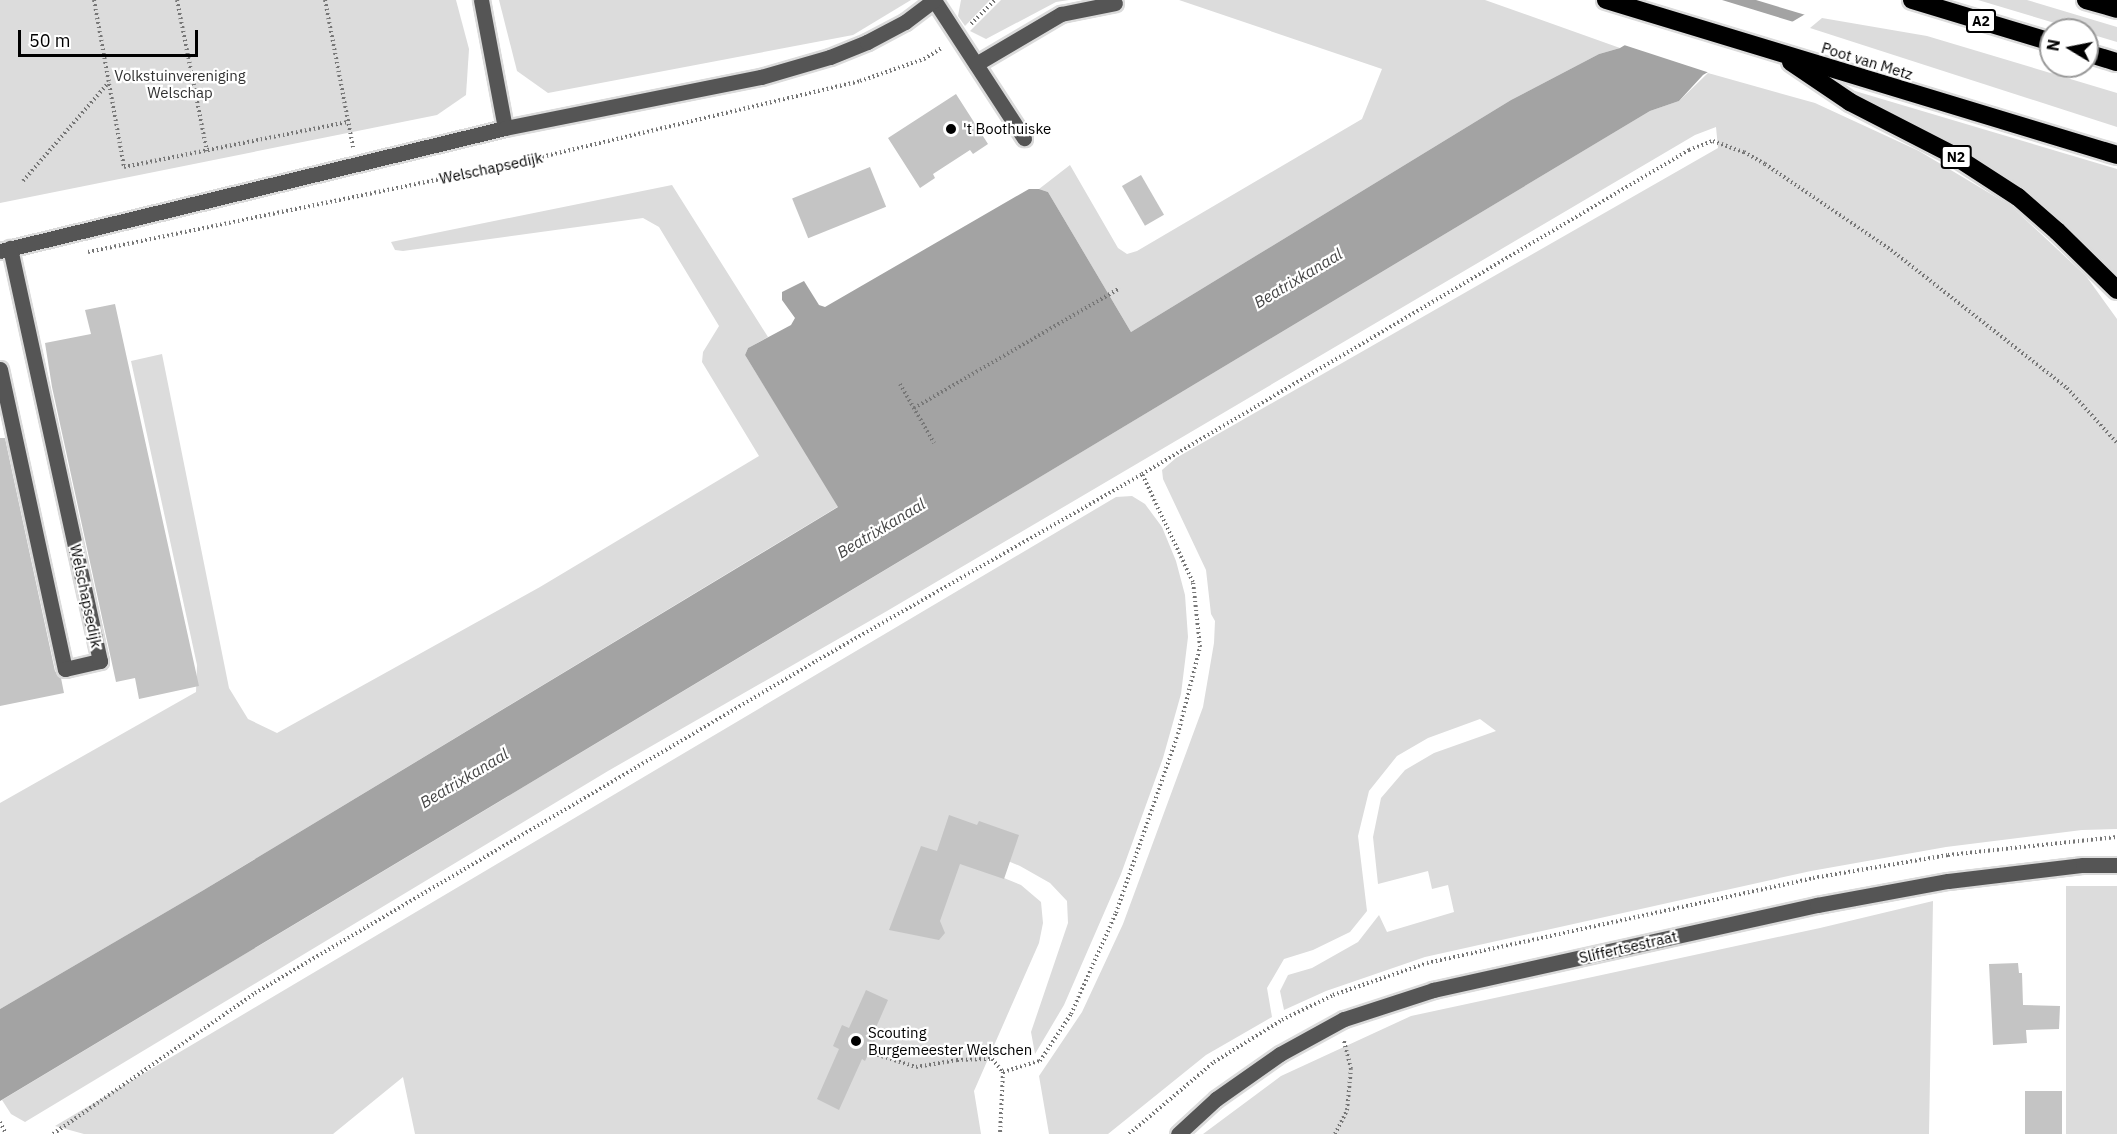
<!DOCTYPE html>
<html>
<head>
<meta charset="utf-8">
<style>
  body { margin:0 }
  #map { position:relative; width:2117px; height:1134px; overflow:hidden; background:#fff; font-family:"IBM Plex Sans",sans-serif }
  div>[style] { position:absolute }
  .green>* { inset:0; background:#dcdcdc; transform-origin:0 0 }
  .water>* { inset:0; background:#a3a3a3 }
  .pier>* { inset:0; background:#fff }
  .building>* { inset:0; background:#c4c4c4; transform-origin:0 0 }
  .path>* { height:4px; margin-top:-2px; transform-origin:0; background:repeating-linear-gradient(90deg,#777 0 1.5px,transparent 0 4.5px) }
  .roads { filter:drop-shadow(2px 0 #dbdbdb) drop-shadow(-2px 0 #dbdbdb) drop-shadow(0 2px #dbdbdb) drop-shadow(0 -2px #dbdbdb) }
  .minor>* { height:15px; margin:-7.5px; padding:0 7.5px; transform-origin:7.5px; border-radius:7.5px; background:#555 }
  .highway>* { height:18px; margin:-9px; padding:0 9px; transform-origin:9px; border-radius:9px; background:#000 }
  .dots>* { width:16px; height:16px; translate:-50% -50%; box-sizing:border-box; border:3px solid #fff; border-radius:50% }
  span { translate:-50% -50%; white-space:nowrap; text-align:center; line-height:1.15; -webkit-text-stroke:4.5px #fff; paint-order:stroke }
  .shield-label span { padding:2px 4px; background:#fff; border:2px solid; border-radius:4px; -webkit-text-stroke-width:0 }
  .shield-label { font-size:14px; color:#000; font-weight:700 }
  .street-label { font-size:15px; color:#000 }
  .park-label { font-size:15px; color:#333 }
  .poi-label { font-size:15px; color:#000 }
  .left { translate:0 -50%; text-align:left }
  .water-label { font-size:16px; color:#444; font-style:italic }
  .north { position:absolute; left:2039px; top:18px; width:60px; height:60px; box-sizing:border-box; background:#fff; border:2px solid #999; border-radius:50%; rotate:280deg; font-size:16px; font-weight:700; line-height:24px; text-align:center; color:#000 }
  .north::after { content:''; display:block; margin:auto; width:21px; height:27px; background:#000; clip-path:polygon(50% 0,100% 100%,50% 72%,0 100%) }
  .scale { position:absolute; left:18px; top:30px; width:180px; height:27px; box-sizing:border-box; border:3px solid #000; border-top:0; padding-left:8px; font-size:18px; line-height:21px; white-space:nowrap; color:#000; -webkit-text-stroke:4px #fff; paint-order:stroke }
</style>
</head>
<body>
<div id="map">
  <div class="green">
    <i style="clip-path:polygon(0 0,456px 0,469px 49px,466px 95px,437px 115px,0 203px)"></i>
    <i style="clip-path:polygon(499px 0,911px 0,853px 35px,548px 93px,517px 71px)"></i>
    <i style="clip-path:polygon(961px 0,990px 0,965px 26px,958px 16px)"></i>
    <i style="clip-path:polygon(1001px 0,1069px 0,1056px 2px,986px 39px,970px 31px)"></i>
    <i style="clip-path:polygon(1179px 0,1485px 0,1620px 48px,1599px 54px,1511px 100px,1131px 332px,1048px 192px,1039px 189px,1070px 165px,1118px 248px,1127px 254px,1137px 251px,1362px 119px,1382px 69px)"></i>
    <i style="clip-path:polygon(1978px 0,2027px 0,2117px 27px,2117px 42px,2087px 33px,2087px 30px,2078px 30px)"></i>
    <i style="clip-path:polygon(1822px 18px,1927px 36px,2117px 93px,2117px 127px,1810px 28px)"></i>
    <i style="clip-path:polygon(1708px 73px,1815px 103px,1919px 151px,2011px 206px,2086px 276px,2117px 319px,2117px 829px,2082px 830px,1946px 847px,1811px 871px,1425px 957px,1326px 991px,1284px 1010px,1280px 991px,1288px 975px,1312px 968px,1358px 942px,1379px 915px,1387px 932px,1454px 912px,1448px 885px,1432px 889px,1428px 871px,1378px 884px,1373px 837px,1381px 798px,1405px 770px,1434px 753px,1496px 731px,1480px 719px,1428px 738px,1397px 756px,1369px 791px,1358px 836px,1367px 911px,1350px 932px,1313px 950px,1284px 959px,1267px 988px,1272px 1017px,1206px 1055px,1108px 1134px,1049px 1134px,1039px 1076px,1082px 1012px,1123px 924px,1203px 707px,1214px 643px,1215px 621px,1211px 614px,1206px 570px,1163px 479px,1162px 470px,1176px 458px,1718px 148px,1716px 127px,1695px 135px,887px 611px,608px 771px,25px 1122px,11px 1114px,2px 1100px,1650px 111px,1679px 101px)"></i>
    <i style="clip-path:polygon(1855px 91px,2117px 169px,2117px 278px,2104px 261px,2026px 189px,1934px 133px,1853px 97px)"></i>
    <i style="clip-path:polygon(672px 185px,768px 337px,748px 348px,745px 355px,839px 506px,202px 891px,0 1009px,0 803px,196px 692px,197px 665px,131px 361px,162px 354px,229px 688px,248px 719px,277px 733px,540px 587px,759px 456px,702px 362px,703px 352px,719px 326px,659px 227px,643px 218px,403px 251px,395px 250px,391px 242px)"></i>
    <i style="clip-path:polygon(1132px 496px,1145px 504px,1162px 527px,1176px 561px,1185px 595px,1188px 637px,1181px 694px,1163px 758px,1121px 874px,1064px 1005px,1035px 1054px,1031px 1032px,1068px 923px,1067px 901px,1050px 883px,1020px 866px,965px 843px,960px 860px,1021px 885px,1041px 902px,1043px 923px,1039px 943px,974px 1091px,981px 1134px,415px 1134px,403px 1077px,333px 1134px,84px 1134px,55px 1126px,1116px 497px)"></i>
    <i style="left:2117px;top:886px;width:248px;height:51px;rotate:90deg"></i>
    <i style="clip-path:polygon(1933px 901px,1929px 1134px,1203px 1134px,1281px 1076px,1411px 1016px,1820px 928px)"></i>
  </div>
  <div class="water">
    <i style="clip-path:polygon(1700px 0,1829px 0,1703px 75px,1679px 101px,1650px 111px,0 1101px,0 1009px,202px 891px,838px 507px,745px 355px,748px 348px,791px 325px,795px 318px,782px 300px,782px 292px,804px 281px,819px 305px,825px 307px,1029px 189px,1039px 189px,1048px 192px,1131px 332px,1511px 100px,1599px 54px,1620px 48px)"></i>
  </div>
  <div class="pier">
    <i style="clip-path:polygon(1695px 0,1722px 0,1797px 23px,1713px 74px,1621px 44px)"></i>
    <i style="clip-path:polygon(1756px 0,1832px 0,1809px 16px)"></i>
  </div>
  <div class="building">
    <i style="clip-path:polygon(956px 94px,988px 144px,973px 154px,970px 150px,933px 174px,935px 178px,920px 188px,888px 138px)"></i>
    <i style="left:870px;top:167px;width:43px;height:84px;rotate:68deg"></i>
    <i style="left:1141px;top:175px;width:46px;height:22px;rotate:60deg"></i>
    <i style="clip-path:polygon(115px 304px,199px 686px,139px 699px,135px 678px,116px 682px,52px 387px,45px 343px,91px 334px,85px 310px)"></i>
    <i style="clip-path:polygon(0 438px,5px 438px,55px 671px,61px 678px,64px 693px,0 706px)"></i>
    <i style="clip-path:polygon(949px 815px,977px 825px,979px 821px,1019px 835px,1004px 879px,960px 864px,940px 921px,945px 933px,939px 940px,889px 930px,921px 846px,937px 851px)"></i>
    <i style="clip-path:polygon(2018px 963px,2019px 973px,2022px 973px,2023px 1005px,2060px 1006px,2059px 1029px,2026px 1030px,2027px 1043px,1993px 1045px,1989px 964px)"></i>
    <i style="clip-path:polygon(866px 990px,888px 1000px,871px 1039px,875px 1040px,865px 1061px,862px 1059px,839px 1110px,817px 1099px,839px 1049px,833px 1046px,842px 1025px,849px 1028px)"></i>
    <i style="left:2025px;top:1091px;width:37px;height:43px"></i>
  </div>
  <div class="path">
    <i style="left:94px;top:0;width:170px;rotate:79.8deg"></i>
    <i style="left:124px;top:167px;width:228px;rotate:-11.4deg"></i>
    <i style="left:177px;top:0;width:154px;rotate:78.8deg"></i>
    <i style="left:325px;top:0;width:150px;rotate:79.2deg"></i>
    <i style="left:971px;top:24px;width:34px;rotate:-45deg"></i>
    <i style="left:23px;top:181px;width:131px;rotate:-49deg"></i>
    <i style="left:88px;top:252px;width:437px;rotate:-11.7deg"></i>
    <i style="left:516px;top:163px;width:354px;rotate:-13.4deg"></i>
    <i style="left:860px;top:81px;width:68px;rotate:-19deg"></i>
    <i style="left:924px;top:59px;width:22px;rotate:-32deg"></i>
    <i style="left:900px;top:384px;width:68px;rotate:60deg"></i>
    <i style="left:914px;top:408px;width:238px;rotate:-30.2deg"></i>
    <i style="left:869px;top:1052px;width:49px;rotate:17.7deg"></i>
    <i style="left:916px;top:1067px;width:42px;rotate:-9.7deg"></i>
    <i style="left:957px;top:1060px;width:35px;rotate:-2deg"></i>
    <i style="left:992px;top:1059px;width:17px;rotate:50deg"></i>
    <i style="left:1003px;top:1072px;width:62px;rotate:92.8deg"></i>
    <i style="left:1003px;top:1072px;width:39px;rotate:-17deg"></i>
    <i style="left:1040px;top:1061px;width:56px;rotate:-56.6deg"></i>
    <i style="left:1071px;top:1014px;width:111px;rotate:-66deg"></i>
    <i style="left:1116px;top:913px;width:189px;rotate:-70.9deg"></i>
    <i style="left:1178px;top:734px;width:90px;rotate:-75.8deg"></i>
    <i style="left:1200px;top:647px;width:65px;rotate:-96.1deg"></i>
    <i style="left:1193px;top:582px;width:119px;rotate:-115.3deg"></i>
    <i style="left:0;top:1122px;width:13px;rotate:63deg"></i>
    <i style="left:53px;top:1134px;width:246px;rotate:-34.9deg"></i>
    <i style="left:255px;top:993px;width:652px;rotate:-30.62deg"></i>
    <i style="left:816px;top:661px;width:376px;rotate:-29.8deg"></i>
    <i style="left:1142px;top:474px;width:636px;rotate:-30.64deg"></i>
    <i style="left:1689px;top:150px;width:26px;rotate:-21deg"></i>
    <i style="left:1713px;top:141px;width:33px;rotate:20deg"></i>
    <i style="left:1744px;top:152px;width:24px;rotate:30deg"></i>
    <i style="left:1765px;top:164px;width:153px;rotate:34.3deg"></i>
    <i style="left:1891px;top:250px;width:224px;rotate:38.1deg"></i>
    <i style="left:2067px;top:388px;width:74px;rotate:47.7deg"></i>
    <i style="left:1129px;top:1134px;width:111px;rotate:-40.3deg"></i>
    <i style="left:1214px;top:1062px;width:80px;rotate:-31.7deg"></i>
    <i style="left:1282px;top:1020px;width:57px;rotate:-26.1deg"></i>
    <i style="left:1333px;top:995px;width:99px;rotate:-18.8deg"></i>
    <i style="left:1427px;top:963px;width:395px;rotate:-12.4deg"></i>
    <i style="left:1813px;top:878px;width:137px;rotate:-9.7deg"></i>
    <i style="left:1948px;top:855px;width:170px;rotate:-6.1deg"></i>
    <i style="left:1335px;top:1134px;width:27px;rotate:-63deg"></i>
    <i style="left:1347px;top:1110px;width:41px;rotate:-84.4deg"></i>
    <i style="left:1351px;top:1069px;width:30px;rotate:-104deg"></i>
  </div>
  <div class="roads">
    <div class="minor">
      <i style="left:481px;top:0;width:130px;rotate:79.4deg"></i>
      <i style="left:934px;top:0;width:165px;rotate:56.9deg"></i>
      <i style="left:976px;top:64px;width:99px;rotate:-30.5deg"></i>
      <i style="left:1061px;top:14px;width:55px;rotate:-11.5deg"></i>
      <i style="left:0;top:251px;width:520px;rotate:-13.69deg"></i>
      <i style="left:505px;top:128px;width:261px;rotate:-11.3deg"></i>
      <i style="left:761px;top:77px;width:72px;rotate:-16.2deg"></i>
      <i style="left:830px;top:57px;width:40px;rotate:-22deg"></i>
      <i style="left:867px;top:42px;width:43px;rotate:-27.8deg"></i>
      <i style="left:905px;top:22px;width:36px;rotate:-37deg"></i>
      <i style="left:0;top:369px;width:307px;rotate:77.8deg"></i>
      <i style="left:65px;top:669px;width:36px;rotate:-13deg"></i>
      <i style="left:100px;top:661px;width:423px;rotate:-102.3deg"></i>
      <i style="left:1178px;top:1134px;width:52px;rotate:-42.6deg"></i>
      <i style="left:1216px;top:1099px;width:78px;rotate:-35.1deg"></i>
      <i style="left:1280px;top:1054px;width:73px;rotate:-28.7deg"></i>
      <i style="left:1344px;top:1019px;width:94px;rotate:-18deg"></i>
      <i style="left:1433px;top:990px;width:393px;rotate:-12.5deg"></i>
      <i style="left:1817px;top:905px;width:133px;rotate:-10.4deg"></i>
      <i style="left:1948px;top:881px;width:136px;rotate:-6.8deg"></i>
      <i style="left:2083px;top:865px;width:34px"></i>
    </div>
    <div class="highway">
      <i style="left:1606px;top:0;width:534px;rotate:16.87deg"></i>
      <i style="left:1912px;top:0;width:145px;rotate:16.8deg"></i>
      <i style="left:2086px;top:0;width:32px;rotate:16deg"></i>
      <i style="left:2087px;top:53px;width:31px;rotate:17deg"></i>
      <i style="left:1791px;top:62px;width:71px;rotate:34.1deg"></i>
      <i style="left:1850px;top:102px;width:116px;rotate:27.2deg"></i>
      <i style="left:1953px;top:155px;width:77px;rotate:32.9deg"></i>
      <i style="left:2018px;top:197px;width:52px;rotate:41.1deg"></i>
      <i style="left:2057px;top:231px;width:84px;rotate:44.5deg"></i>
    </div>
  </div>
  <div class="dots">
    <i style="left:951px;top:129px;background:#000"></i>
    <i style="left:856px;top:1041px;background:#000"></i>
  </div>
  <div class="shield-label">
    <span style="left:1981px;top:21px">A2</span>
    <span style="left:1956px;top:157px">N2</span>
  </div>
  <div class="street-label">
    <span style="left:1867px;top:61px;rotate:17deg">Poot van Metz</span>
    <span style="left:491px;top:168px;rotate:-12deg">Welschapsedijk</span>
    <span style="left:86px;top:596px;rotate:78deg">Welschapsedijk</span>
    <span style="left:1628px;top:947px;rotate:-13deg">Sliffertsestraat</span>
  </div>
  <div class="park-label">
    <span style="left:180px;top:84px">Volkstuinvereniging<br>Welschap</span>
  </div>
  <div class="poi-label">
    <span class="left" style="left:963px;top:129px">'t Boothuiske</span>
    <span class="left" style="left:868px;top:1041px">Scouting<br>Burgemeester Welschen</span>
  </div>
  <div class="water-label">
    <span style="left:1298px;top:278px;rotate:-31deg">Beatrixkanaal</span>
    <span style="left:881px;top:528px;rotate:-31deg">Beatrixkanaal</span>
    <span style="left:464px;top:778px;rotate:-31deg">Beatrixkanaal</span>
  </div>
  <div class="north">N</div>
  <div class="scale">50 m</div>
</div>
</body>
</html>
